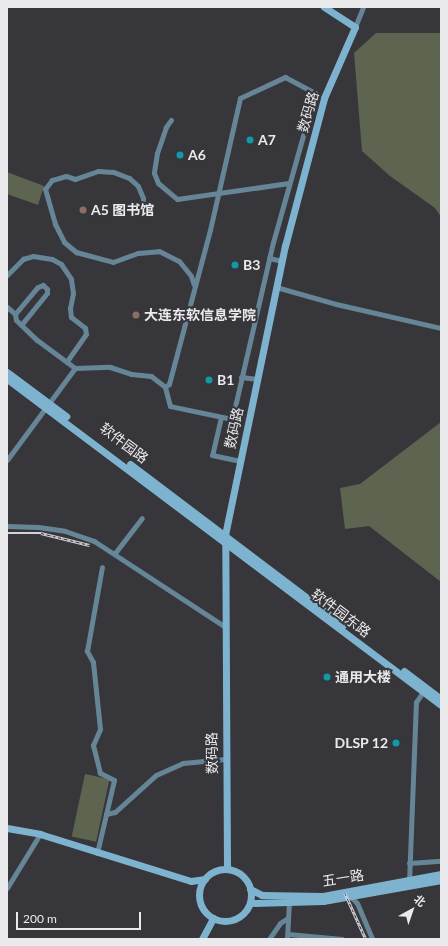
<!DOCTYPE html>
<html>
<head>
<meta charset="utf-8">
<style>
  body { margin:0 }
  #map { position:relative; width:448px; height:946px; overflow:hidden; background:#37363b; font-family:Lato,"Noto Sans SC",sans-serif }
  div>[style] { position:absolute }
  .green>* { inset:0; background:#5d6450; transform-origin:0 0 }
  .street>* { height:5px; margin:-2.5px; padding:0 2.5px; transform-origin:2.5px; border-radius:2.5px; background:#668698 }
  .secondary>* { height:7px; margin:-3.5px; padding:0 3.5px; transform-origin:3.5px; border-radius:3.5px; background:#7eb3d0 }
  .secondary>.ring { margin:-3.5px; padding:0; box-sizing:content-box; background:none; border:7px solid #7eb3d0; border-radius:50% }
  .rail>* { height:2.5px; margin-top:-1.25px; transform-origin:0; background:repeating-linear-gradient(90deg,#37363b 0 3px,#d3d2d5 0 6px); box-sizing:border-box; border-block:1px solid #d3d2d5 }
  .dots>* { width:11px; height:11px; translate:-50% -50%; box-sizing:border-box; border:2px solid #37363b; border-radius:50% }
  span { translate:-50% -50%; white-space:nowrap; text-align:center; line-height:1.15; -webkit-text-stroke:4px #37363b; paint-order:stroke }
  .street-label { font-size:14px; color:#eae9ec }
  .poi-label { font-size:14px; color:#eae9ec; font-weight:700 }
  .left { translate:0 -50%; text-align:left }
  .right { translate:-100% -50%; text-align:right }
  .frame { position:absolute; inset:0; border:8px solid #eae9ec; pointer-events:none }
  .north { position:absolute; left:392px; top:890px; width:40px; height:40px; -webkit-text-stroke:3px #37363b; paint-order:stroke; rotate:40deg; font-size:11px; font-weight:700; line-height:16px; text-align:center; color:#eae9ec }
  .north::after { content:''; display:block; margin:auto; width:14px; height:18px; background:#eae9ec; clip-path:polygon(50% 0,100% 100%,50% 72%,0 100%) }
  .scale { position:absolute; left:16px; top:912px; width:125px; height:18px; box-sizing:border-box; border:2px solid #eae9ec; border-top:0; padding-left:5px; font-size:12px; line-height:14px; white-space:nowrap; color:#eae9ec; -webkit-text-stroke:3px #37363b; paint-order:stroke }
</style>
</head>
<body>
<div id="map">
  <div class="green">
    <i style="clip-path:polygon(376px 33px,441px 33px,441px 217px,435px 208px,390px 176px,362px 151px,354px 53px)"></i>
    <i style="clip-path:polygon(7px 172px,44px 186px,38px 205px,7px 194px)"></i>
    <i style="clip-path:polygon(441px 422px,441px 582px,369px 526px,345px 529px,340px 488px,360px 484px)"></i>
    <i style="left:85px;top:774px;width:25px;height:64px;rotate:12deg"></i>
  </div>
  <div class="street">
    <i style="left:355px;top:27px;width:22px;rotate:-68deg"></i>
    <i style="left:285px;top:77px;width:34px;rotate:28deg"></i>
    <i style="left:315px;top:93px;width:155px;rotate:105.7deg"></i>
    <i style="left:273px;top:242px;width:182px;rotate:103deg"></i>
    <i style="left:232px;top:419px;width:63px;rotate:-168.2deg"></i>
    <i style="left:170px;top:406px;width:20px;rotate:-105deg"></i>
    <i style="left:165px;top:387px;width:5px;rotate:-37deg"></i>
    <i style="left:169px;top:384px;width:159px;rotate:-75.1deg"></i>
    <i style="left:210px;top:230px;width:135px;rotate:-77.2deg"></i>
    <i style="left:240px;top:98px;width:50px;rotate:-25deg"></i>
    <i style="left:171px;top:120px;width:9px;rotate:126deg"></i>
    <i style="left:166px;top:127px;width:28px;rotate:109deg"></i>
    <i style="left:157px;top:153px;width:20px;rotate:99deg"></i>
    <i style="left:154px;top:173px;width:11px;rotate:68deg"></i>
    <i style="left:158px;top:183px;width:25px;rotate:40deg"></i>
    <i style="left:177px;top:199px;width:113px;rotate:-8.1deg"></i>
    <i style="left:143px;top:213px;width:15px;rotate:-90deg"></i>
    <i style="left:143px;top:198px;width:13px;rotate:-113deg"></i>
    <i style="left:138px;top:186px;width:12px;rotate:-138deg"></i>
    <i style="left:129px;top:178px;width:17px;rotate:-159deg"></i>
    <i style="left:113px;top:172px;width:15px;rotate:-176deg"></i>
    <i style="left:98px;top:171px;width:24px;rotate:161deg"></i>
    <i style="left:75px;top:179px;width:9px;rotate:-162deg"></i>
    <i style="left:66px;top:176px;width:15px;rotate:164deg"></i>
    <i style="left:52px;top:180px;width:11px;rotate:128deg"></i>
    <i style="left:45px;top:189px;width:36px;rotate:74deg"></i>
    <i style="left:55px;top:224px;width:20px;rotate:63deg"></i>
    <i style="left:64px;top:242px;width:16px;rotate:40deg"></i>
    <i style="left:76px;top:252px;width:38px;rotate:15deg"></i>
    <i style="left:113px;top:262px;width:27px;rotate:-20deg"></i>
    <i style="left:138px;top:253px;width:21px;rotate:-5deg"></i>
    <i style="left:159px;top:251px;width:22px;rotate:27deg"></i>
    <i style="left:179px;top:261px;width:19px;rotate:51deg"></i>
    <i style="left:191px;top:276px;width:9px;rotate:72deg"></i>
    <i style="left:269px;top:258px;width:13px;rotate:13deg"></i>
    <i style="left:7px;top:275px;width:23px;rotate:-45deg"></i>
    <i style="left:23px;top:259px;width:10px;rotate:-17deg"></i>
    <i style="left:33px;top:256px;width:19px;rotate:9deg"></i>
    <i style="left:52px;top:259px;width:10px;rotate:29deg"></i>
    <i style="left:61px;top:264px;width:18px;rotate:56deg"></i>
    <i style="left:71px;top:279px;width:14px;rotate:82deg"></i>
    <i style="left:73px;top:293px;width:15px;rotate:101deg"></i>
    <i style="left:70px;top:308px;width:9px;rotate:84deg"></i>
    <i style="left:71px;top:317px;width:18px;rotate:38deg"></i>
    <i style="left:85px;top:328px;width:6px;rotate:81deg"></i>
    <i style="left:86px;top:334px;width:33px;rotate:125deg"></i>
    <i style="left:276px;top:287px;width:62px;rotate:15.8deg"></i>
    <i style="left:336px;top:304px;width:108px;rotate:12.9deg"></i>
    <i style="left:7px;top:307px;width:11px;rotate:41deg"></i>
    <i style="left:15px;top:314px;width:6px;rotate:81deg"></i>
    <i style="left:16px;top:320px;width:29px;rotate:44deg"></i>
    <i style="left:37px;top:340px;width:47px;rotate:36.4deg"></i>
    <i style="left:15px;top:314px;width:35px;rotate:-50deg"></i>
    <i style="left:38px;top:287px;width:5px;rotate:-22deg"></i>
    <i style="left:43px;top:285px;width:6px;rotate:45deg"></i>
    <i style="left:47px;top:289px;width:4px;rotate:90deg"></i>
    <i style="left:47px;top:293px;width:41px;rotate:129.1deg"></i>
    <i style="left:241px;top:377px;width:16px;rotate:7deg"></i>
    <i style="left:221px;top:417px;width:39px;rotate:103deg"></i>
    <i style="left:212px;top:455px;width:29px;rotate:12deg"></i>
    <i style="left:7px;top:460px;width:114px;rotate:-53.5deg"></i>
    <i style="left:75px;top:368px;width:35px;rotate:-2deg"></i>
    <i style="left:110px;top:367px;width:22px;rotate:18deg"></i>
    <i style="left:131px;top:374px;width:20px;rotate:6deg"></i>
    <i style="left:151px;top:376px;width:18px;rotate:38deg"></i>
    <i style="left:7px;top:526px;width:31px;rotate:2deg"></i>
    <i style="left:38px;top:527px;width:27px;rotate:8deg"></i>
    <i style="left:65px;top:531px;width:31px;rotate:19deg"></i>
    <i style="left:94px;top:541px;width:155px;rotate:33.2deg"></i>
    <i style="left:115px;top:553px;width:44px;rotate:-52.4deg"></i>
    <i style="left:106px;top:814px;width:9px;rotate:-13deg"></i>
    <i style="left:115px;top:812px;width:55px;rotate:-42.1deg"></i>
    <i style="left:156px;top:775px;width:30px;rotate:-24deg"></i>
    <i style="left:183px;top:763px;width:42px;rotate:-5.4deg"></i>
    <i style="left:97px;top:853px;width:75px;rotate:-76.9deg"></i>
    <i style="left:114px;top:780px;width:16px;rotate:-153deg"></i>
    <i style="left:100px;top:773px;width:29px;rotate:-104deg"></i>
    <i style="left:93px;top:745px;width:17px;rotate:-66deg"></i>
    <i style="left:100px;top:729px;width:67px;rotate:-96deg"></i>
    <i style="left:93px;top:662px;width:13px;rotate:-119deg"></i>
    <i style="left:87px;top:651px;width:85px;rotate:-79.9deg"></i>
    <i style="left:409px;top:863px;width:32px;rotate:-4deg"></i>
    <i style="left:409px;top:883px;width:181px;rotate:-87.8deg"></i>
    <i style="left:416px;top:702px;width:12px;rotate:-55deg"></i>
    <i style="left:7px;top:888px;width:63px;rotate:-58.6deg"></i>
    <i style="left:351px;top:897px;width:8px;rotate:45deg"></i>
    <i style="left:357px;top:903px;width:39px;rotate:67deg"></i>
    <i style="left:288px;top:934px;width:54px;rotate:5.3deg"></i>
    <i style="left:269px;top:939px;width:19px;rotate:-55deg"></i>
    <i style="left:280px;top:923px;width:9px;rotate:-32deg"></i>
    <i style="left:287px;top:939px;width:38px;rotate:-87deg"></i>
  </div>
  <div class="secondary">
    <i style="left:7px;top:372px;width:74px;rotate:36.7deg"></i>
    <i style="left:7px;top:379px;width:543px;rotate:36.91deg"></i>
    <i style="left:130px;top:464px;width:267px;rotate:37.1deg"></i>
    <i style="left:404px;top:671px;width:46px;rotate:37.1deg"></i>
    <i style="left:7px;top:828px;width:34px;rotate:10deg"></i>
    <i style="left:40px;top:834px;width:158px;rotate:17.3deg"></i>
    <i style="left:191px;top:881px;width:14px;rotate:-8deg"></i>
    <i style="left:227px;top:869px;width:334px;rotate:-90.3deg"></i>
    <i style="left:225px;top:535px;width:295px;rotate:-78.3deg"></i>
    <i style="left:285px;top:246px;width:153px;rotate:-75.2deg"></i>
    <i style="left:324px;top:98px;width:77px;rotate:-66.4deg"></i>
    <i style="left:355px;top:27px;width:37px;rotate:-147deg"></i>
    <i class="ring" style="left:199px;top:869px;width:45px;height:45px"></i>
    <i style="left:250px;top:889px;width:13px;rotate:27deg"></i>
    <i style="left:262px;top:895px;width:61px;rotate:0.9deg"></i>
    <i style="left:323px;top:896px;width:120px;rotate:-10.6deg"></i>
    <i style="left:250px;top:903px;width:73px;rotate:-1.6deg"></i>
    <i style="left:323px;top:901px;width:120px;rotate:-10.1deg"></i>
    <i style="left:202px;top:939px;width:24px;rotate:-62deg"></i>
  </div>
  <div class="rail">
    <i style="left:7px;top:533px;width:34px"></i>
    <i style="left:41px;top:533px;width:50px;rotate:13.8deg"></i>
    <i style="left:345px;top:893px;width:51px;rotate:65.5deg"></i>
  </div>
  <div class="dots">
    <i style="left:250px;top:140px;background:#0f9aa8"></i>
    <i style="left:180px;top:155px;background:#0f9aa8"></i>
    <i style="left:83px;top:210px;background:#8d6e63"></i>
    <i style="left:235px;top:265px;background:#0f9aa8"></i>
    <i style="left:136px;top:315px;background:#8d6e63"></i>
    <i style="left:209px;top:380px;background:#0f9aa8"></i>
    <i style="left:327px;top:677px;background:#0f9aa8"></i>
    <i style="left:396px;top:743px;background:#0f9aa8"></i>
  </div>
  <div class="street-label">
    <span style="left:308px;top:112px;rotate:-74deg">数码路</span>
    <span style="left:234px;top:428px;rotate:-78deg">数码路</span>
    <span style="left:124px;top:443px;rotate:37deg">软件园路</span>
    <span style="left:341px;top:613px;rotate:37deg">软件园东路</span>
    <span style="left:212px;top:753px;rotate:-91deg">数码路</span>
    <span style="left:343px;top:878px;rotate:-9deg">五一路</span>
  </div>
  <div class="poi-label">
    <span class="left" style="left:258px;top:140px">A7</span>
    <span class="left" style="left:188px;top:155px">A6</span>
    <span class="left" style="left:91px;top:210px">A5 图书馆</span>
    <span class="left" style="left:243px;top:265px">B3</span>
    <span class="left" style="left:144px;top:315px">大连东软信息学院</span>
    <span class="left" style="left:217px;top:380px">B1</span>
    <span class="left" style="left:335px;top:677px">通用大楼</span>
    <span class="right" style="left:388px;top:743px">DLSP 12</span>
  </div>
  <div class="frame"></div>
  <div class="north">北</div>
  <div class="scale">200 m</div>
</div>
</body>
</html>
